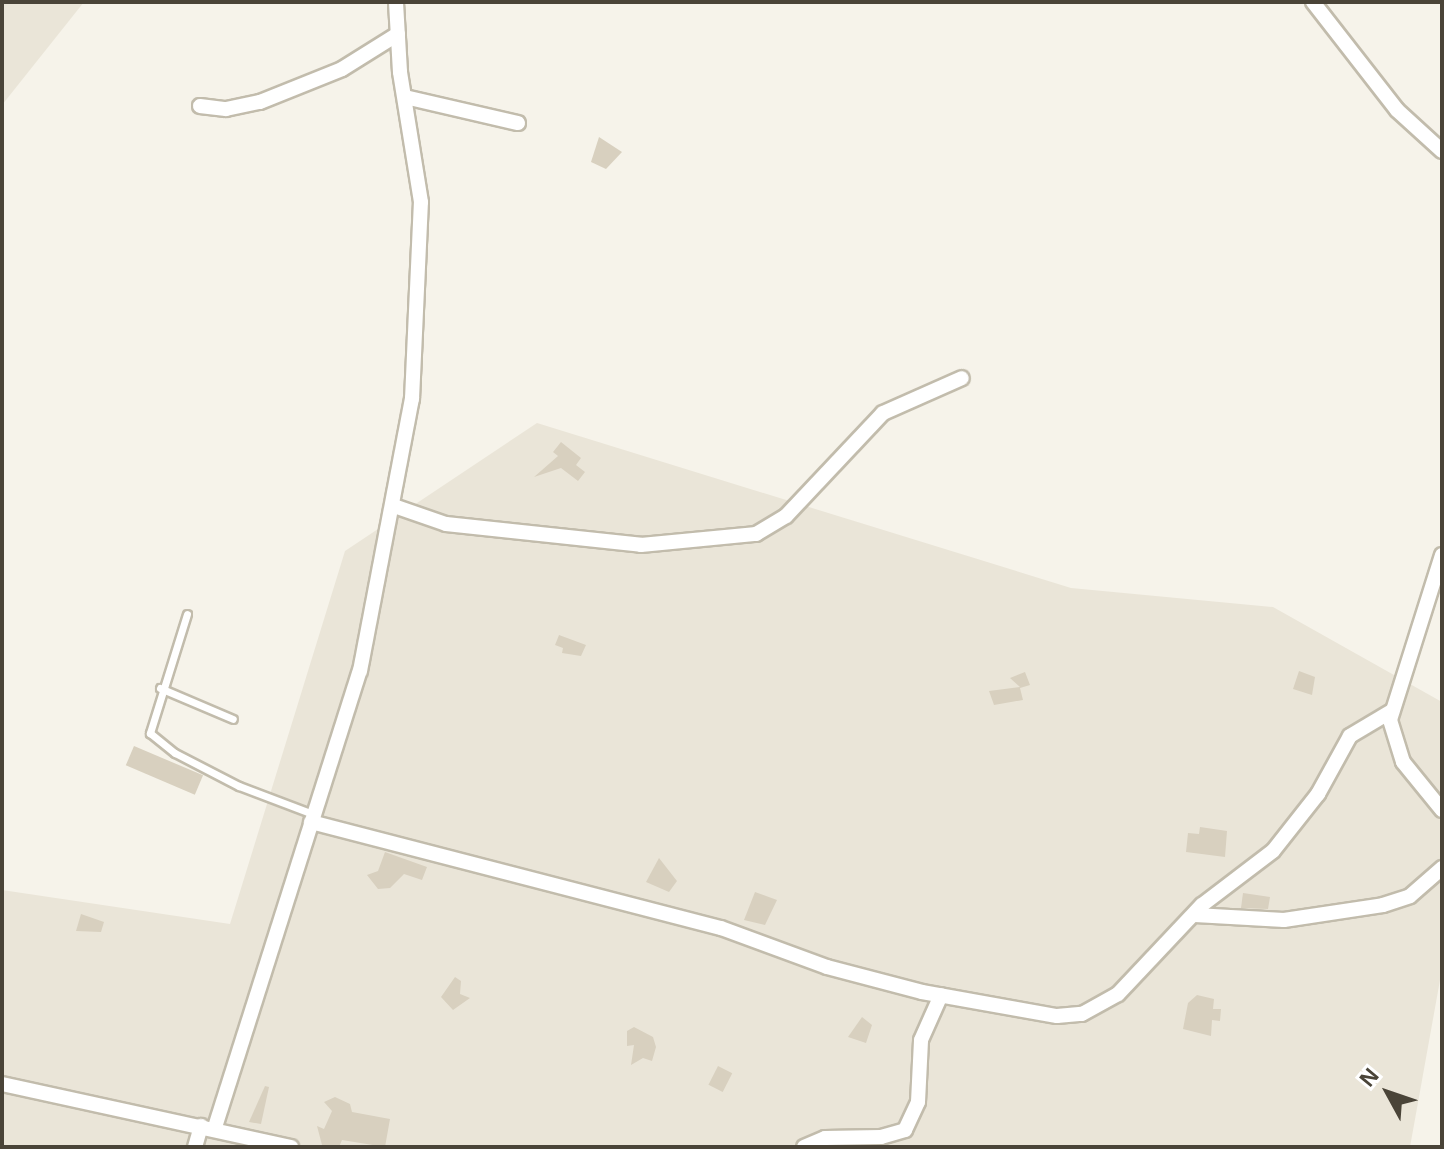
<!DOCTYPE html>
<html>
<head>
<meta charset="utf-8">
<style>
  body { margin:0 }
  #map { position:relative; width:1444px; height:1149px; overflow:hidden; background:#f6f3ea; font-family:Arial,sans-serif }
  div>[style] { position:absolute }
  .residential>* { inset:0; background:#eae5d8 }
  .building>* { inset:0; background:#d8d0bf; transform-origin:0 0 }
  .roads { filter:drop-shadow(2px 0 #c2bcac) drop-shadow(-2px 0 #c2bcac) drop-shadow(0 2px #c2bcac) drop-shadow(0 -2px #c2bcac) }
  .lane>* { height:7px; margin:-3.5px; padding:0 3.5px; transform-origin:3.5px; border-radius:3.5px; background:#fff }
  .street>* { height:14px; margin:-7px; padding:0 7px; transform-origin:7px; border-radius:7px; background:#fff }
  span { translate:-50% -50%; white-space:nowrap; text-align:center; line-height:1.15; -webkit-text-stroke:6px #fff; paint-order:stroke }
  .frame { position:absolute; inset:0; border:4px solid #4a4438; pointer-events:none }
  .north { position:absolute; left:1348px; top:1053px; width:80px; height:80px; -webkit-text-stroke:6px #fff; paint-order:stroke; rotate:310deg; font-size:22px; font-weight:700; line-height:32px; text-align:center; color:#4a4438 }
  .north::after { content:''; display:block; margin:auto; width:28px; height:36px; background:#4a4438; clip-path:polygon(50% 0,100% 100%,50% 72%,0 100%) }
</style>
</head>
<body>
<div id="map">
  <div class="residential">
    <i style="clip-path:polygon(2px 2px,84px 2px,2px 105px)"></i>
    <i style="clip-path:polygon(537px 423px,1071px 588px,1273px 607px,1442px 702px,1442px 969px,1410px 1147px,2px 1147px,2px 890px,230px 924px,345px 551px)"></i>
  </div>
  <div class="building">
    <i style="clip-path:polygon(599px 137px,622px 152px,606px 169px,591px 162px)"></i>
    <i style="clip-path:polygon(561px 442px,581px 458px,576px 465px,585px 472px,578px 481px,561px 468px,534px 477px,558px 456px,553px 452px)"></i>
    <i style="clip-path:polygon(559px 635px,586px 645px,581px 656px,562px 653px,563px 648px,555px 645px)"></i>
    <i style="clip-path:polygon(1299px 671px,1315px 677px,1312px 695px,1293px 689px)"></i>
    <i style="clip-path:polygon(1025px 672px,1030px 685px,1020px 688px,1023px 700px,994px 705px,989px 691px,1020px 687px,1010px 678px)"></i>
    <i style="left:134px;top:746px;width:75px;height:21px;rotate:23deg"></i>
    <i style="clip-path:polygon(1200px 827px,1227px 831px,1225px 857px,1186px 852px,1188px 833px,1199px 834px)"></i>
    <i style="clip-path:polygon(385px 852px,427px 867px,422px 880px,404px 874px,390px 888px,378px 889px,367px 875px,378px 871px)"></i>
    <i style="clip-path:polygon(659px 858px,677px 881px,669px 892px,646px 882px)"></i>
    <i style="clip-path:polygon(755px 892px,777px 900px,765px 925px,744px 920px)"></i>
    <i style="clip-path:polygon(1243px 893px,1270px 897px,1268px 909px,1241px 908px)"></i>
    <i style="clip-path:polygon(81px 914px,104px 922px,101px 932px,76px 931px)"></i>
    <i style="clip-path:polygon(455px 977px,461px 981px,460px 994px,470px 998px,453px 1010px,441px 997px)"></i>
    <i style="clip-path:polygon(1197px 995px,1214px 999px,1213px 1009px,1221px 1009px,1220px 1021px,1212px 1020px,1211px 1036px,1183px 1029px,1188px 1003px)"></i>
    <i style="clip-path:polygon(862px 1017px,872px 1025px,866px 1043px,848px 1037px)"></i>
    <i style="clip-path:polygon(634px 1027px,653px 1037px,656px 1047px,652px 1061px,643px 1058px,631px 1065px,634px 1045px,627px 1046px,627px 1031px)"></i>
    <i style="left:718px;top:1066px;width:16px;height:21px;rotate:27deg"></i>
    <i style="clip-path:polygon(265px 1086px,269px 1087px,261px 1124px,249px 1122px)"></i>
    <i style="clip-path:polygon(335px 1097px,350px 1104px,352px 1112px,390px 1119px,385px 1147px,342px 1140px,339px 1147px,322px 1145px,317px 1126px,324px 1129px,332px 1111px,324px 1102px)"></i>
  </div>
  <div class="roads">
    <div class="lane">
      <i style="left:187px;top:614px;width:125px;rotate:107.3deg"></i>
      <i style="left:150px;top:733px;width:32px;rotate:39deg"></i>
      <i style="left:175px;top:753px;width:72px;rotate:27.3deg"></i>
      <i style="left:239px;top:786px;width:79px;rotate:20.7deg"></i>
      <i style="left:160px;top:688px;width:79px;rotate:23deg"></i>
    </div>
    <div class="street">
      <i style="left:1313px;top:2px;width:137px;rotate:52.1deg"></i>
      <i style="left:1397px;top:110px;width:61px;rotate:42.3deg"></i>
      <i style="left:405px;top:97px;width:116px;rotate:13deg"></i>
      <i style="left:200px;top:106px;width:26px;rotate:7deg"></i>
      <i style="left:226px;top:109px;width:35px;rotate:-12deg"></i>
      <i style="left:260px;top:102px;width:88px;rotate:-21.9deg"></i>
      <i style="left:342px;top:69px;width:66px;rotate:-32deg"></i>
      <i style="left:394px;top:506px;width:55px;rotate:19.1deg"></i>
      <i style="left:446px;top:524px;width:196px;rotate:6.1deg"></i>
      <i style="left:641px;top:545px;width:116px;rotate:-5.5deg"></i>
      <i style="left:756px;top:534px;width:35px;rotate:-31deg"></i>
      <i style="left:786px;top:516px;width:141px;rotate:-46.7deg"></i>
      <i style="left:883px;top:413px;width:86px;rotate:-23.9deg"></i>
      <i style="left:1442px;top:555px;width:173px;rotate:107.5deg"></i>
      <i style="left:1390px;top:720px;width:44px;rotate:72.8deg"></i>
      <i style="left:1403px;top:762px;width:62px;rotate:50.9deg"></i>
      <i style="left:311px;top:822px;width:423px;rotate:14.5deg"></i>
      <i style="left:721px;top:928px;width:113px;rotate:20.2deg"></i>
      <i style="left:827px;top:967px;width:98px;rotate:14.7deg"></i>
      <i style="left:922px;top:992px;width:137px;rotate:10.1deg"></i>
      <i style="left:1057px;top:1016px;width:25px;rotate:-5deg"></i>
      <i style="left:1082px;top:1014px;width:41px;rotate:-29.1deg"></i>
      <i style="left:1118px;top:994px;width:122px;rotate:-46.7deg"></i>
      <i style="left:1202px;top:905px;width:89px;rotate:-37.3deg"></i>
      <i style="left:1273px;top:851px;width:73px;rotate:-51.7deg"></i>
      <i style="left:1318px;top:794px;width:66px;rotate:-61.1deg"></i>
      <i style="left:1350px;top:736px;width:49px;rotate:-30.8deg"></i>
      <i style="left:1195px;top:915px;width:89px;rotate:3.2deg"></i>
      <i style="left:1284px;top:920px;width:100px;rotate:-8.6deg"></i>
      <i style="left:1383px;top:905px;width:28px;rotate:-18deg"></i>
      <i style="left:1410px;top:896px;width:43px;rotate:-41.2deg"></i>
      <i style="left:2px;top:1084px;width:296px;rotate:12.3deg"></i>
      <i style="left:215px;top:1127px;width:478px;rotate:-72.4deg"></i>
      <i style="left:360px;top:671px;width:277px;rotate:-79.2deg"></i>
      <i style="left:412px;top:399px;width:197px;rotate:-87.4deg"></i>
      <i style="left:421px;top:202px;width:132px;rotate:-99.2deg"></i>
      <i style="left:400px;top:72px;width:70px;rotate:-93.3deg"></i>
      <i style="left:195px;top:1147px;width:22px;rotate:-74deg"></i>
      <i style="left:804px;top:1147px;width:23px;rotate:-23deg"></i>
      <i style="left:825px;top:1138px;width:56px;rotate:-1deg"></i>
      <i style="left:881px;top:1137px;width:25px;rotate:-16deg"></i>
      <i style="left:905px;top:1130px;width:31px;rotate:-65deg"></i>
      <i style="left:918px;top:1102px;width:62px;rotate:-87.2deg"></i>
      <i style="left:921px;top:1040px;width:49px;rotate:-66deg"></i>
    </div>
  </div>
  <div class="frame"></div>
  <div class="north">N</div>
</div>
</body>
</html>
